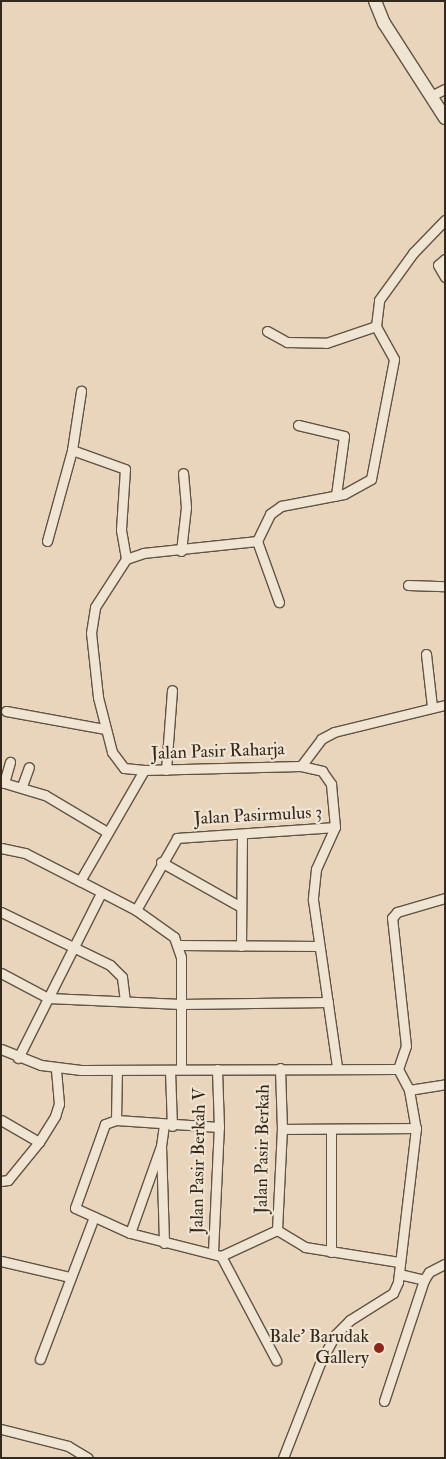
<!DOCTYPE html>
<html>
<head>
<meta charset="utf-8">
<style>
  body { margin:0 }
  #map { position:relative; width:446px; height:1459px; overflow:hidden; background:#e8d5bb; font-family:"IM FELL Double Pica",serif }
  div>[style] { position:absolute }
  .roads { filter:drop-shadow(1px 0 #615444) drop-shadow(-1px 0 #615444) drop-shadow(0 1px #615444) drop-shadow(0 -1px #615444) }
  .minor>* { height:9px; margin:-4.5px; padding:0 4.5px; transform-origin:4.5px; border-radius:4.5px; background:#f0e4d3 }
  .secondary>* { height:12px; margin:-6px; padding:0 6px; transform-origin:6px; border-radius:6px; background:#f0e4d3 }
  .dots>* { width:14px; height:14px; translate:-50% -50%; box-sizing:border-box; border:2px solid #f0e4d3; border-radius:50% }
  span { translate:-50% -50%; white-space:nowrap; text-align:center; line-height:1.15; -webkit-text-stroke:4.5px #f0e4d3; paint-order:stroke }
  .street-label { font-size:18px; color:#34291d }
  .poi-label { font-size:18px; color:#34291d }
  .right { translate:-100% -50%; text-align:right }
  .frame { position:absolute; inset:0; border:2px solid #34291d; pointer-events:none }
</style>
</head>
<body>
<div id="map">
  <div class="roads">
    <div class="minor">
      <i style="left:433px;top:95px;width:13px;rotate:-27deg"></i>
      <i style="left:445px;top:259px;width:9px;rotate:139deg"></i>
      <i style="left:438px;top:265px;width:14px;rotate:60deg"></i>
      <i style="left:267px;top:331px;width:23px;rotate:29deg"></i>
      <i style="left:287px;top:342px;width:39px;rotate:1deg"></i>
      <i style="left:326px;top:343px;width:53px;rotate:-18.8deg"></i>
      <i style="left:298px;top:425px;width:47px;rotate:13.4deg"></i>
      <i style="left:344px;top:436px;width:60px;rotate:97.7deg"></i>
      <i style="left:72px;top:450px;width:56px;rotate:19.7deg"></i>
      <i style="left:125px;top:469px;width:61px;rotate:93.8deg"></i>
      <i style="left:121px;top:530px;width:29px;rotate:80deg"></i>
      <i style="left:47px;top:541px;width:94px;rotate:-74.6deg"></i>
      <i style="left:72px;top:450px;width:60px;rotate:-81.3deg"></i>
      <i style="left:257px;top:541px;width:65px;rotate:70.2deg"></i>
      <i style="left:181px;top:551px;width:44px;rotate:-83.5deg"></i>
      <i style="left:186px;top:507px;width:34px;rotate:-95deg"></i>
      <i style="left:408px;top:585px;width:37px;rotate:2deg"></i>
      <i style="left:426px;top:654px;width:53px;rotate:83.5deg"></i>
      <i style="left:6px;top:711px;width:101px;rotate:10.3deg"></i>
      <i style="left:301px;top:766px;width:34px;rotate:-53deg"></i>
      <i style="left:321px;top:739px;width:15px;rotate:-28deg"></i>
      <i style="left:334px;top:732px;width:114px;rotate:-13.7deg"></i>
      <i style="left:144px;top:770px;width:20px;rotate:-174deg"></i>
      <i style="left:124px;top:768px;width:20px;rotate:-127deg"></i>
      <i style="left:112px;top:752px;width:57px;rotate:-104.3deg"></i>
      <i style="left:98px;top:697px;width:64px;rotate:-96.2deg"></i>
      <i style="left:91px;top:633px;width:26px;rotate:-81deg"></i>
      <i style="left:95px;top:607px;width:57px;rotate:-57.1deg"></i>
      <i style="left:126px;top:559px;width:18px;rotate:-19deg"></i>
      <i style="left:143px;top:553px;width:115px;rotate:-6deg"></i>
      <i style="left:257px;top:541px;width:30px;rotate:-64deg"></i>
      <i style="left:270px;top:514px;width:14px;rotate:-36deg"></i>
      <i style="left:281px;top:506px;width:64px;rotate:-10.8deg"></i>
      <i style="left:344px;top:494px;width:31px;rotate:-29deg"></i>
      <i style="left:371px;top:479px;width:122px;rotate:-79.1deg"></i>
      <i style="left:394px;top:359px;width:38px;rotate:-119deg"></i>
      <i style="left:376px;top:326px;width:26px;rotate:-83deg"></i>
      <i style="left:379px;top:300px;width:58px;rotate:-54.1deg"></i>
      <i style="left:413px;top:253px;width:46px;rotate:-45.9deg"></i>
      <i style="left:166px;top:770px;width:80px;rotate:-85.7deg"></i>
      <i style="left:1px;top:782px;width:46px;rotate:16.5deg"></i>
      <i style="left:45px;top:795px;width:72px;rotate:30.8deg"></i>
      <i style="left:4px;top:783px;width:22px;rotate:-74deg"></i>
      <i style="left:22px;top:786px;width:20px;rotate:-70deg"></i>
      <i style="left:1px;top:848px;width:25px;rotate:12deg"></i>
      <i style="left:25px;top:853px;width:62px;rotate:27deg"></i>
      <i style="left:80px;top:881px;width:63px;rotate:27.4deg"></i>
      <i style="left:136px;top:910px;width:47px;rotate:35.4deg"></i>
      <i style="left:174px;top:937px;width:21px;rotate:71deg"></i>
      <i style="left:181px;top:957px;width:112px;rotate:90deg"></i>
      <i style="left:161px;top:862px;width:90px;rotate:29.4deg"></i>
      <i style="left:80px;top:881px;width:128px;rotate:-60deg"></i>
      <i style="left:144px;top:770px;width:157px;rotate:-1.5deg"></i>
      <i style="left:301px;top:766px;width:22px;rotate:13deg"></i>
      <i style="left:322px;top:771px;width:16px;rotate:55deg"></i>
      <i style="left:331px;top:784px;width:43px;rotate:84.7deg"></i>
      <i style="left:335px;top:827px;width:46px;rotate:114.3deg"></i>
      <i style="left:316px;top:869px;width:31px;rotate:96deg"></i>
      <i style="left:313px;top:900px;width:169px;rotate:81.8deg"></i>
      <i style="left:136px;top:910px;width:83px;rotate:-60.3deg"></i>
      <i style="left:177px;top:838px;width:158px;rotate:-4deg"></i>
      <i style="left:1px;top:912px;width:121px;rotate:25.9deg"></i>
      <i style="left:110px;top:965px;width:17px;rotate:45deg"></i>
      <i style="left:122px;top:977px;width:24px;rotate:83deg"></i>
      <i style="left:179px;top:945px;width:139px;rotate:0.4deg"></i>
      <i style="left:241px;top:946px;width:112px;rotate:-89.5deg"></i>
      <i style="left:1px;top:973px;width:53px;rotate:28deg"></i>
      <i style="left:48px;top:998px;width:133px;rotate:2.6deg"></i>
      <i style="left:181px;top:1004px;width:147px;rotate:-0.8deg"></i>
      <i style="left:1px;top:1049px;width:43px;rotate:21.8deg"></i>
      <i style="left:41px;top:1065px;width:40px;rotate:7.1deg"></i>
      <i style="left:81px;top:1070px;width:317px;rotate:-0.2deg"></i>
      <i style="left:398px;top:1069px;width:24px;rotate:62deg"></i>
      <i style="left:409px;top:1090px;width:39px;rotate:80deg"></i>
      <i style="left:416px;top:1128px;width:155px;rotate:96.7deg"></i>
      <i style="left:398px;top:1282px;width:12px;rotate:114deg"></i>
      <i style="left:393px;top:1293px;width:51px;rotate:147.9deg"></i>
      <i style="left:350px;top:1320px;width:21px;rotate:135deg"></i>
      <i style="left:335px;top:1335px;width:32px;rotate:118deg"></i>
      <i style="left:320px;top:1363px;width:102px;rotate:111.3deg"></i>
      <i style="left:18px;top:1058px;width:185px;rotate:-63.3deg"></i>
      <i style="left:398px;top:1069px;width:24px;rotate:-71deg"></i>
      <i style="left:406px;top:1046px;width:129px;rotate:-96.2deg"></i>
      <i style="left:392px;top:918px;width:8px;rotate:-50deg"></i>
      <i style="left:397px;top:912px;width:50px;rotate:-16.3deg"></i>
      <i style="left:170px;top:1070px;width:56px;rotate:88deg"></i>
      <i style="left:409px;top:1090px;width:36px;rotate:-9deg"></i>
      <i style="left:1px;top:1120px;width:44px;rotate:30.1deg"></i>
      <i style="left:116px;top:1120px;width:50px;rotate:-88.9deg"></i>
      <i style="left:219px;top:1127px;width:103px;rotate:-176.1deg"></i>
      <i style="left:116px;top:1120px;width:12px;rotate:160deg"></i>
      <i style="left:105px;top:1124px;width:89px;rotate:109.7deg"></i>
      <i style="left:75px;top:1208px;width:60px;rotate:24.4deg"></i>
      <i style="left:130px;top:1233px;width:94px;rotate:14.2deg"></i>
      <i style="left:221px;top:1256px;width:62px;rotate:-24.9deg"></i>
      <i style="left:282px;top:1129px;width:134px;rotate:-0.4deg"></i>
      <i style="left:161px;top:1146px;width:97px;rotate:88.2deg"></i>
      <i style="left:1px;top:1181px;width:7px;rotate:-8deg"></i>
      <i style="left:8px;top:1180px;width:49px;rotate:-50.8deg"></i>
      <i style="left:39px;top:1142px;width:31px;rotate:-58deg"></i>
      <i style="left:55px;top:1116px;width:13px;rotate:-72deg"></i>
      <i style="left:59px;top:1104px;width:36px;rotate:-95deg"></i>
      <i style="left:277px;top:1230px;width:101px;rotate:-87.2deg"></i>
      <i style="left:282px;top:1129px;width:61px;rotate:-91.9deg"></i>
      <i style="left:277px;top:1230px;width:33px;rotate:31deg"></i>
      <i style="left:305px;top:1247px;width:95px;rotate:9.1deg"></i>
      <i style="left:130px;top:1233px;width:92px;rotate:-70.4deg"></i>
      <i style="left:161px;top:1146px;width:21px;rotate:-82deg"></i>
      <i style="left:213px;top:1252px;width:125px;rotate:-87.3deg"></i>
      <i style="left:219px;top:1127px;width:58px;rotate:-92deg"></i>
      <i style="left:331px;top:1252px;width:123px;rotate:-90deg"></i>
      <i style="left:221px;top:1256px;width:118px;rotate:62.1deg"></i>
      <i style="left:1px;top:1261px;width:70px;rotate:13.2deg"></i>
      <i style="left:399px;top:1274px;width:26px;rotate:13deg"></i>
      <i style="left:40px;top:1359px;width:152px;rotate:-69.2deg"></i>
      <i style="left:384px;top:1401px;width:127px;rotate:-71.7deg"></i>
      <i style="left:424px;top:1280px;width:9px;rotate:-58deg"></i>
      <i style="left:429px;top:1272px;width:18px;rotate:-27deg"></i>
      <i style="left:1px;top:1429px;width:69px;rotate:14.2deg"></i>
      <i style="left:68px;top:1446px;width:23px;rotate:31deg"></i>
    </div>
    <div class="secondary">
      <i style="left:375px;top:1px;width:24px;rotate:68deg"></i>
      <i style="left:384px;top:23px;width:113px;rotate:57.3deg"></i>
    </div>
  </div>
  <div class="dots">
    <i style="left:379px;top:1348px;background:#8f2418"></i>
  </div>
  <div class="street-label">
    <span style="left:218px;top:752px;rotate:-2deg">Jalan Pasir Raharja</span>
    <span style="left:258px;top:816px;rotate:-3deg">Jalan Pasirmulus 3</span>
    <span style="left:263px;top:1149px;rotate:-89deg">Jalan Pasir Berkah</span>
    <span style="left:199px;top:1161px;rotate:-89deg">Jalan Pasir Berkah V</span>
  </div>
  <div class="poi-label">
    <span class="right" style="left:369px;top:1348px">Bale' Barudak<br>Gallery</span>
  </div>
  <div class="frame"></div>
</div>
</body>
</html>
